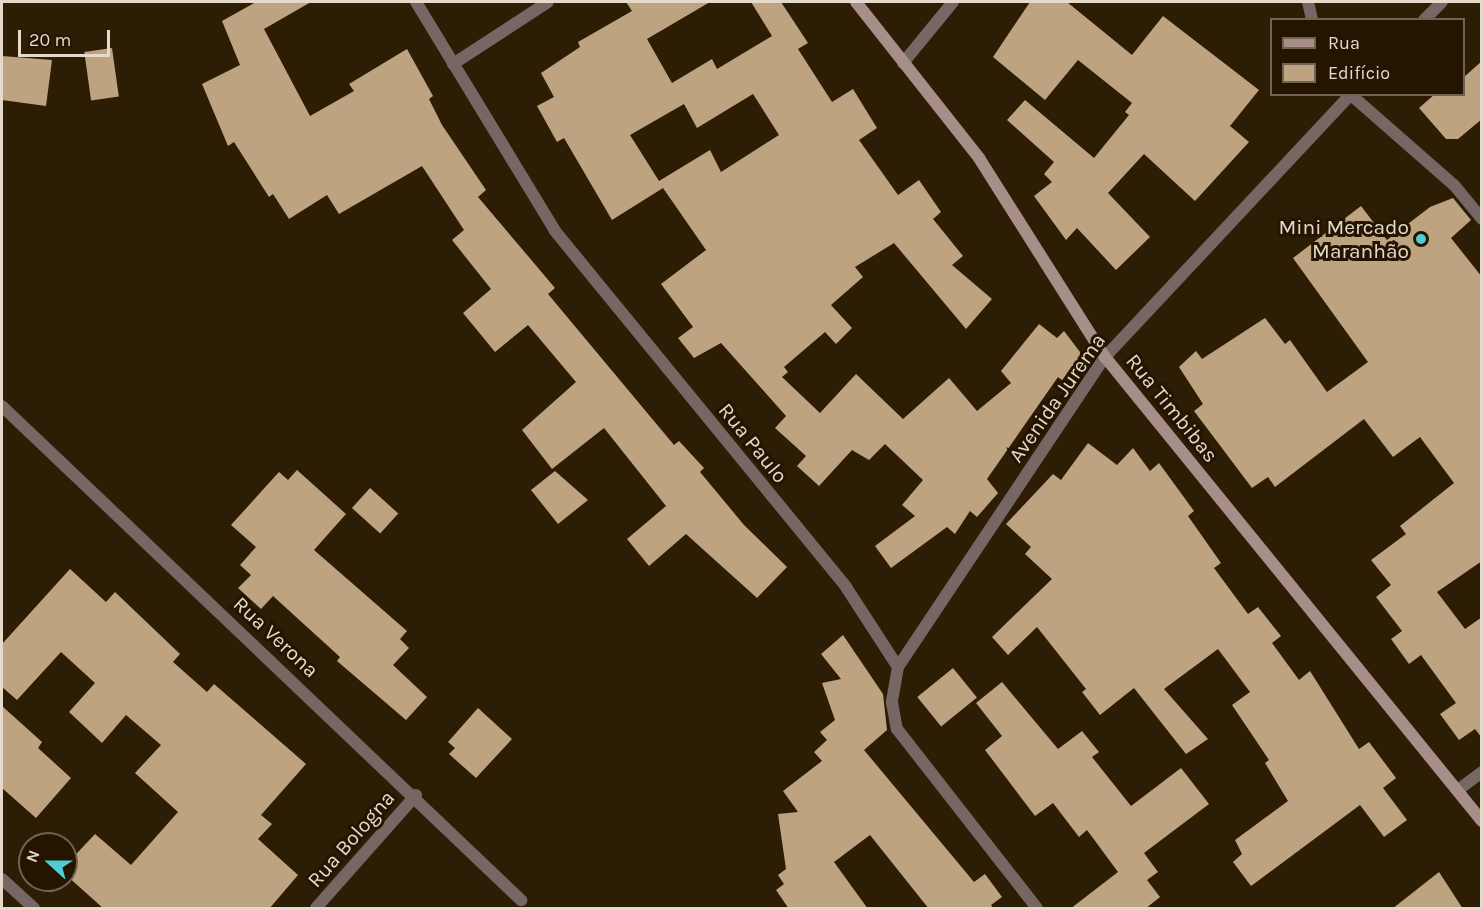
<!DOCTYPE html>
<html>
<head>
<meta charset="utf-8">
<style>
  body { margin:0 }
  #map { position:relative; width:1483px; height:910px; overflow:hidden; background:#2e1d05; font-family:Karla,sans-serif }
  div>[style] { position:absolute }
  .building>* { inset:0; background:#bea381; transform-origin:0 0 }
  .service>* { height:12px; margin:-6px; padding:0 6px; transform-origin:6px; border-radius:6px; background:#766764 }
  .minor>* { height:12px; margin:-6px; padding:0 6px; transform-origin:6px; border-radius:6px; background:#766764 }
  .tertiary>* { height:12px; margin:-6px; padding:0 6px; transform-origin:6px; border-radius:6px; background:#766764 }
  .secondary>* { height:12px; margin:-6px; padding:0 6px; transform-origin:6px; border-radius:6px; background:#a78e89 }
  .dots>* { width:16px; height:16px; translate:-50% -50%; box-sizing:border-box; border:3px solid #241400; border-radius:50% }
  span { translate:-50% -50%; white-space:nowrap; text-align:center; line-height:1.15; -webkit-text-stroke:6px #241400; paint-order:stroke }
  .poi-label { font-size:21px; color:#e4d9cb }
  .right { translate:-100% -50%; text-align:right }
  .street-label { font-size:21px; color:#e4d9cb }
  .frame { position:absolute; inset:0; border:3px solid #e4d9cb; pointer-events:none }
  .legend { position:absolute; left:1270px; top:18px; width:195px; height:78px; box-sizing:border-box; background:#241400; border:2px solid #716351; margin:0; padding:8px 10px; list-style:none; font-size:18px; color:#e4d9cb }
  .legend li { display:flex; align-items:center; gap:12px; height:30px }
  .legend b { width:30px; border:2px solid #716351 }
  .north { position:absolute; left:18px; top:832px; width:60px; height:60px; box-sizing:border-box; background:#241400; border:2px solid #716351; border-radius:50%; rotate:291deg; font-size:16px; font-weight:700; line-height:24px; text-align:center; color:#e4d9cb }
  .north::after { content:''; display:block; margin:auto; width:21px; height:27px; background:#51ccd4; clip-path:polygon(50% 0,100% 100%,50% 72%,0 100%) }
  .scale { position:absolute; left:18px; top:30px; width:92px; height:27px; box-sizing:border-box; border:3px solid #e4d9cb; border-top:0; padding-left:8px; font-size:18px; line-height:21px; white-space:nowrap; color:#e4d9cb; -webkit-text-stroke:4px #241400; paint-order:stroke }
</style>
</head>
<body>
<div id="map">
  <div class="building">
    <i style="clip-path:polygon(256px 2px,311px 2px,264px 29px,310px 116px,354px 91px,349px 84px,407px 49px,433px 96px,429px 99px,442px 125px,486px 190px,478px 197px,555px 288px,548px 294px,674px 445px,679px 441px,704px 468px,700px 472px,744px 525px,787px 567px,757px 598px,686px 534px,649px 566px,627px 539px,666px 506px,604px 428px,552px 469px,522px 430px,576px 382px,528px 325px,495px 352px,463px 313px,491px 289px,452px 240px,464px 230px,422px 166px,339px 214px,327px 195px,289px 219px,273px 194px,269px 197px,234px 142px,228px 146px,202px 84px,240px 65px,222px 21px)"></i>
    <i style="clip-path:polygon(evenodd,626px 2px,710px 2px,647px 39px,672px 83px,712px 59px,717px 69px,772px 36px,751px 2px,781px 2px,808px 43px,798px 49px,832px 102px,853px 89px,877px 128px,859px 140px,898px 195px,919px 180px,941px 212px,933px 219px,963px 256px,952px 265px,992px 299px,966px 329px,894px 243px,855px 267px,863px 277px,831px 305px,852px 328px,836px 344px,825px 332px,784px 367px,788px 372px,782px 377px,820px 413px,856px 374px,903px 419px,949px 378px,977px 411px,1011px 383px,1001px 371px,1039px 324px,1057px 338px,1064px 331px,1080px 352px,1079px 366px,1067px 384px,1058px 377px,987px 479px,998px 493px,977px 517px,970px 511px,955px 534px,947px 527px,891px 568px,875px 546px,915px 516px,902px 505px,923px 480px,885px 444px,869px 460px,852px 450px,819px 486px,797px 466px,806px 456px,775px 428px,786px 416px,721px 343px,694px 358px,678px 338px,693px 327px,661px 284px,706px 250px,663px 188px,612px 220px,564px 138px,557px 142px,537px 106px,554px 97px,541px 73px,580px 47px,578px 42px,632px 11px,626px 2px,753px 94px,779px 135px,721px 172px,710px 150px,659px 181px,630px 135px,684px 104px,697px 128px,753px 94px)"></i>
    <i style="clip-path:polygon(1030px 2px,1067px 2px,1132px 55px,1163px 16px,1259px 90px,1230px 126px,1249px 142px,1195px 201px,1144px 154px,1108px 193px,1150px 237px,1116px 270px,1077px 228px,1066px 240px,1034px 196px,1052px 182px,1044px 174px,1054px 162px,1007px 120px,1025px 100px,1094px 158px,1129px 115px,1125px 112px,1132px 103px,1078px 60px,1045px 100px,993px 57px)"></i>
    <i style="left:112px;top:48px;width:49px;height:28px;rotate:82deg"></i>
    <i style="clip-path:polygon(2px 56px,52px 60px,46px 106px,2px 100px)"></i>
    <i style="clip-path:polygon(1482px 61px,1482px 119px,1458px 139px,1446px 139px,1419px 108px,1435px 94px,1464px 94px,1464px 77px)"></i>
    <i style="clip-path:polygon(1453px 198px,1471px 220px,1451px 238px,1482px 277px,1482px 561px,1437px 592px,1465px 629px,1482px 617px,1482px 738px,1475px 729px,1459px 740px,1440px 714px,1456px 703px,1421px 655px,1409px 664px,1391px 639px,1402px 631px,1376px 597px,1391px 585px,1371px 560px,1406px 534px,1400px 526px,1454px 483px,1420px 437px,1393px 457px,1364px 419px,1275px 487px,1268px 477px,1252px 488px,1194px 411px,1203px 404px,1179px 367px,1196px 351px,1202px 359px,1265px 318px,1285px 344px,1290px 340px,1327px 392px,1368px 362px,1293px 258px,1361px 206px,1387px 240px,1430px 207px)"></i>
    <i style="clip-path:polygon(1088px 443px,1117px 465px,1133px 448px,1150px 471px,1159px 463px,1194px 511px,1188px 516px,1221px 563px,1214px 568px,1248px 614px,1258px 607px,1281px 636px,1272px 643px,1299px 680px,1310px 671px,1359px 749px,1369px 742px,1396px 778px,1383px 788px,1407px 820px,1384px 837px,1360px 805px,1251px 886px,1233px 862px,1242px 854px,1235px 840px,1288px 801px,1265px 763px,1269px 760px,1232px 705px,1250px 692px,1218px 649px,1164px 689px,1208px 739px,1186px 754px,1134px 688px,1100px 715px,1082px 692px,1086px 689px,1037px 627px,1008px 655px,992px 637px,1052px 579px,1025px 554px,1031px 547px,1006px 524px,1053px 474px,1061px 480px)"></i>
    <i style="clip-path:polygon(297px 470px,346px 514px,314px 550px,407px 631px,400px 639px,409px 648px,393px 665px,427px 697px,406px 720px,337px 661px,340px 657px,273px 596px,261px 609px,238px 588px,251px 575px,240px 565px,256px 547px,231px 525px,279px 472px,288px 480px)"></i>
    <i style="clip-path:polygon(555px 471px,588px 500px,558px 524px,531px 490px)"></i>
    <i style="left:370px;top:488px;width:38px;height:27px;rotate:42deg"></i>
    <i style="clip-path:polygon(70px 569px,106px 602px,115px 592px,180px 654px,173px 662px,207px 692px,214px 684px,306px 764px,261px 815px,272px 824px,258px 839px,298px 875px,269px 909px,104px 909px,66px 875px,66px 865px,95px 834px,131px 865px,178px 812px,135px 773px,161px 745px,126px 715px,102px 743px,69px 712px,95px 683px,61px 652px,17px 700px,2px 687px,2px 644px)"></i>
    <i style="clip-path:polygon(843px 635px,883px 694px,887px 730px,864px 750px,974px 882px,985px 874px,1002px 897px,991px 905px,994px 909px,929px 909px,870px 835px,834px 862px,868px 909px,789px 909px,776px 890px,784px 884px,778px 875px,786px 869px,778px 814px,798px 812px,783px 791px,822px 761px,814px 752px,827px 740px,820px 732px,835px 720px,822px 683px,841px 679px,821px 654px)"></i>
    <i style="left:953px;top:668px;width:38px;height:46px;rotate:51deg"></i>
    <i style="clip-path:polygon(1002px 682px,1058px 749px,1082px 731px,1099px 752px,1092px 757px,1131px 806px,1181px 768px,1209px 804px,1144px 853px,1158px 872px,1147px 880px,1160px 897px,1145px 909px,1070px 909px,1118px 872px,1087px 830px,1079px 837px,1053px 803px,1035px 816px,985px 750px,1002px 736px,976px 703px)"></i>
    <i style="clip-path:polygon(2px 706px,42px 742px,38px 748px,71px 778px,36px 818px,2px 788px)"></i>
    <i style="clip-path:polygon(478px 708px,512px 739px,476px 778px,449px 754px,455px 748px,448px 742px)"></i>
    <i style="clip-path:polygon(1439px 872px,1463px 909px,1392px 909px)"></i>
  </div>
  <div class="service">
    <i style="left:1424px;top:20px;width:25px;rotate:-45deg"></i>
  </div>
  <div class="minor">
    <i style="left:416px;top:2px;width:268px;rotate:58.7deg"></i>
    <i style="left:555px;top:231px;width:460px;rotate:50.7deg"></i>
    <i style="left:846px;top:587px;width:95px;rotate:57deg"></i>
    <i style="left:898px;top:667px;width:36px;rotate:100deg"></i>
    <i style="left:892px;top:702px;width:27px;rotate:80deg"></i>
    <i style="left:897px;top:729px;width:227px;rotate:52deg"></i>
    <i style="left:1308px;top:2px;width:18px;rotate:77deg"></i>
    <i style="left:453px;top:64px;width:113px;rotate:-33.1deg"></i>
    <i style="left:1350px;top:94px;width:138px;rotate:41.2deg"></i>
    <i style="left:1454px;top:185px;width:44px;rotate:50.5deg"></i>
    <i style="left:2px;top:406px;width:717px;rotate:43.59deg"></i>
    <i style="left:898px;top:667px;width:373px;rotate:-56.3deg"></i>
    <i style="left:1105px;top:357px;width:359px;rotate:-46.9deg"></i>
    <i style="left:1458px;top:790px;width:30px;rotate:-37deg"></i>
    <i style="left:2px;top:879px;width:43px;rotate:42.2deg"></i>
    <i style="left:316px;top:908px;width:151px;rotate:-48.5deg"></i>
  </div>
  <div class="tertiary">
    <i style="left:903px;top:63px;width:79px;rotate:-50.7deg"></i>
  </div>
  <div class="secondary">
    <i style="left:856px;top:2px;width:199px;rotate:51.7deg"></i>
    <i style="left:979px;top:158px;width:236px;rotate:57.7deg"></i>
    <i style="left:1105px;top:357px;width:598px;rotate:50.91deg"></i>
  </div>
  <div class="dots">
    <i style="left:1421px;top:239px;background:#51ccd4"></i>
  </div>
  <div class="poi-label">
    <span class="right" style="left:1409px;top:239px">Mini Mercado<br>Maranhão</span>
  </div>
  <div class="street-label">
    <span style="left:1057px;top:398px;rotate:-55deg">Avenida Jurema</span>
    <span style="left:1172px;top:408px;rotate:51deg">Rua Timbibas</span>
    <span style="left:753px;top:443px;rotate:51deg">Rua Paulo</span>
    <span style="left:276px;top:637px;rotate:43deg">Rua Verona</span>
    <span style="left:351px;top:839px;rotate:-49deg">Rua Bologna</span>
  </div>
  <div class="frame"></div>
  <ul class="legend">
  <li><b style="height:8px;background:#a78e89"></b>Rua</li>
  <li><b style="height:16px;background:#bea381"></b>Edifício</li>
  </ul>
  <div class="north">N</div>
  <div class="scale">20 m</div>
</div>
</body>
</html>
